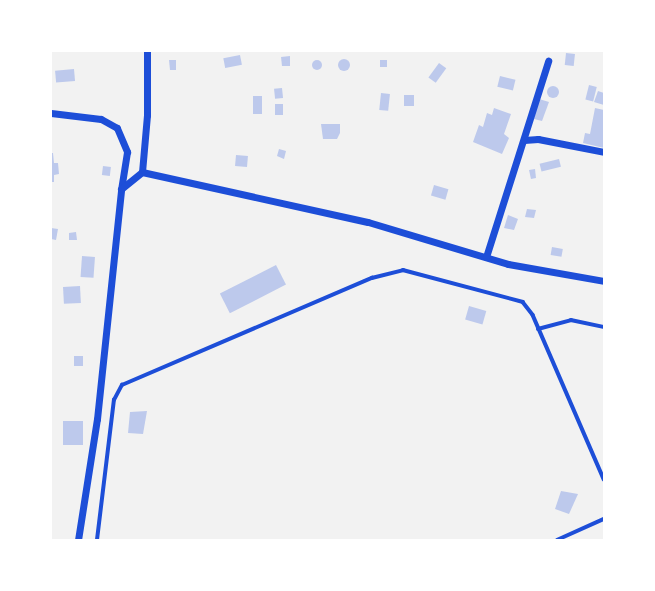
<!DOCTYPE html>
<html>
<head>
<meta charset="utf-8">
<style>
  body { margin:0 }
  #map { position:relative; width:655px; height:591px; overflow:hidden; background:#f2f2f2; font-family:Barlow,sans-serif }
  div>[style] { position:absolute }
  .building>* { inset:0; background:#bdc9ec; transform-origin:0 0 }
  .round { border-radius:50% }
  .service>* { height:3.5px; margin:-1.75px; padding:0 1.75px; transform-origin:1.75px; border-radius:1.75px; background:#1d4ed8 }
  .minor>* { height:7px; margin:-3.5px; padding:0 3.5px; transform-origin:3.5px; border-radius:3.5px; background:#1d4ed8 }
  span { translate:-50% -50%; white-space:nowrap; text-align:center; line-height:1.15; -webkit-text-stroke:6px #fff; paint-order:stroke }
  .frame { position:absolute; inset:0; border:52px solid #fff; pointer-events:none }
</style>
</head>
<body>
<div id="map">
  <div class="building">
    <i style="left:566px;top:53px;width:9px;height:12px;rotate:6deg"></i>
    <i style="left:240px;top:55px;width:10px;height:17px;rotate:79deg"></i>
    <i style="clip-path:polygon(290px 56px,290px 66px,282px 66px,281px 57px)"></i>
    <i class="round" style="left:338px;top:59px;width:12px;height:12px"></i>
    <i style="clip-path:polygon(169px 60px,176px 60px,176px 70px,170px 70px)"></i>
    <i style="left:380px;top:60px;width:7px;height:7px"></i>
    <i class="round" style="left:312px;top:60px;width:10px;height:10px"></i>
    <i style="left:439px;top:63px;width:9px;height:18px;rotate:36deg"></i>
    <i style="left:74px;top:69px;width:12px;height:19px;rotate:85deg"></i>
    <i style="left:500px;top:76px;width:16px;height:11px;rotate:14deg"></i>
    <i style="left:589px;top:85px;width:8px;height:15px;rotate:14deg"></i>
    <i class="round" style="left:547px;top:86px;width:12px;height:12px"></i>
    <i style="left:282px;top:88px;width:10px;height:8px;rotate:84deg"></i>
    <i style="clip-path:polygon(598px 91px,604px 93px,604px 105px,594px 102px)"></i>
    <i style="left:381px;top:93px;width:9px;height:17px;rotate:6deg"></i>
    <i style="left:404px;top:95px;width:10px;height:11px"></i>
    <i style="left:253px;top:96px;width:9px;height:18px"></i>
    <i style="clip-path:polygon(539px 99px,549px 102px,542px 121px,534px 119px)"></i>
    <i style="left:275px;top:104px;width:8px;height:11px"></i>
    <i style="clip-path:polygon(494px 108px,511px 114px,504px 134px,509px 138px,502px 154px,473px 142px,479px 125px,483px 127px,487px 113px,492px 115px)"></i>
    <i style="clip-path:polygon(595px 108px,604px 110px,604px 148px,583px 143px,585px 133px,590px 134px)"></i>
    <i style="clip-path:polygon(321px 124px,340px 124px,340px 133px,337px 139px,323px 139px)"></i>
    <i style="clip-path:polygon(279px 149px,286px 151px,284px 159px,277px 156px)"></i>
    <i style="clip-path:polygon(51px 153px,53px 153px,54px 163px,58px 163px,59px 174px,54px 175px,54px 182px,51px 182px)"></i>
    <i style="left:236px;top:155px;width:12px;height:11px;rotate:5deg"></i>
    <i style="left:559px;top:159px;width:8px;height:20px;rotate:76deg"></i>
    <i style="left:103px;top:166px;width:8px;height:9px;rotate:7deg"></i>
    <i style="clip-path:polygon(535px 169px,536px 178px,531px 179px,529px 170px)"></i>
    <i style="left:434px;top:185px;width:15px;height:11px;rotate:16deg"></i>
    <i style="clip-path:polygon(527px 209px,536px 210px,534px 218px,525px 217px)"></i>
    <i style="clip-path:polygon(508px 215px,518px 219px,514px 230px,504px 228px)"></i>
    <i style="clip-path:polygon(51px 228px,58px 229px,56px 240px,51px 239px)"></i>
    <i style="clip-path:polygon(76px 232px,77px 240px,69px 240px,69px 233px)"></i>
    <i style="left:552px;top:247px;width:11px;height:8px;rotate:10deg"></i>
    <i style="left:82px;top:256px;width:13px;height:21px;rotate:4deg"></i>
    <i style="left:276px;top:265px;width:22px;height:63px;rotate:63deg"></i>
    <i style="left:80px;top:286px;width:17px;height:17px;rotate:87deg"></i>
    <i style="left:469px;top:306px;width:18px;height:14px;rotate:16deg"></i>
    <i style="left:74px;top:356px;width:9px;height:10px"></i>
    <i style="clip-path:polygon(147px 411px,143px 434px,128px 433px,130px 412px)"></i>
    <i style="left:63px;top:421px;width:20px;height:24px"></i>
    <i style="clip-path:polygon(561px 491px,578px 494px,569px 514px,555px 509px)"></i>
  </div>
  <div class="service">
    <i style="left:538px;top:329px;width:34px;rotate:-15deg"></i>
    <i style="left:571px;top:320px;width:34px;rotate:12deg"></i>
    <i style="left:97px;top:540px;width:141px;rotate:-83.1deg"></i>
    <i style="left:114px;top:400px;width:17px;rotate:-62deg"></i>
    <i style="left:122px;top:385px;width:272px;rotate:-23.2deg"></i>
    <i style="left:372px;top:278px;width:32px;rotate:-14deg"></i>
    <i style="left:403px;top:270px;width:124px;rotate:14.9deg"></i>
    <i style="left:523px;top:302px;width:16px;rotate:52deg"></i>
    <i style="left:533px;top:315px;width:179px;rotate:66.6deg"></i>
    <i style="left:557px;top:540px;width:51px;rotate:-24.1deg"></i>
  </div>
  <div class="minor">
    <i style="left:147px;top:51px;width:64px;rotate:90deg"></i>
    <i style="left:147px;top:115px;width:57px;rotate:95deg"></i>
    <i style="left:142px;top:172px;width:231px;rotate:12.5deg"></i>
    <i style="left:368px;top:222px;width:146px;rotate:16.7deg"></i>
    <i style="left:508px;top:264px;width:97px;rotate:10deg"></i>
    <i style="left:51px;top:113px;width:50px;rotate:6.8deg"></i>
    <i style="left:101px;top:119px;width:18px;rotate:29deg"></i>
    <i style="left:117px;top:128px;width:26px;rotate:67deg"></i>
    <i style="left:127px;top:152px;width:37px;rotate:99deg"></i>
    <i style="left:524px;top:140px;width:14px;rotate:-4deg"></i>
    <i style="left:538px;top:139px;width:67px;rotate:11.1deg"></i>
    <i style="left:486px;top:257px;width:206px;rotate:-72.4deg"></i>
    <i style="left:78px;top:540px;width:122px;rotate:-81.1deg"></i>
    <i style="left:97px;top:419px;width:231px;rotate:-84deg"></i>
    <i style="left:121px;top:189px;width:27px;rotate:-39deg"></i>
  </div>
  <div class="frame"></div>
</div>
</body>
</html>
